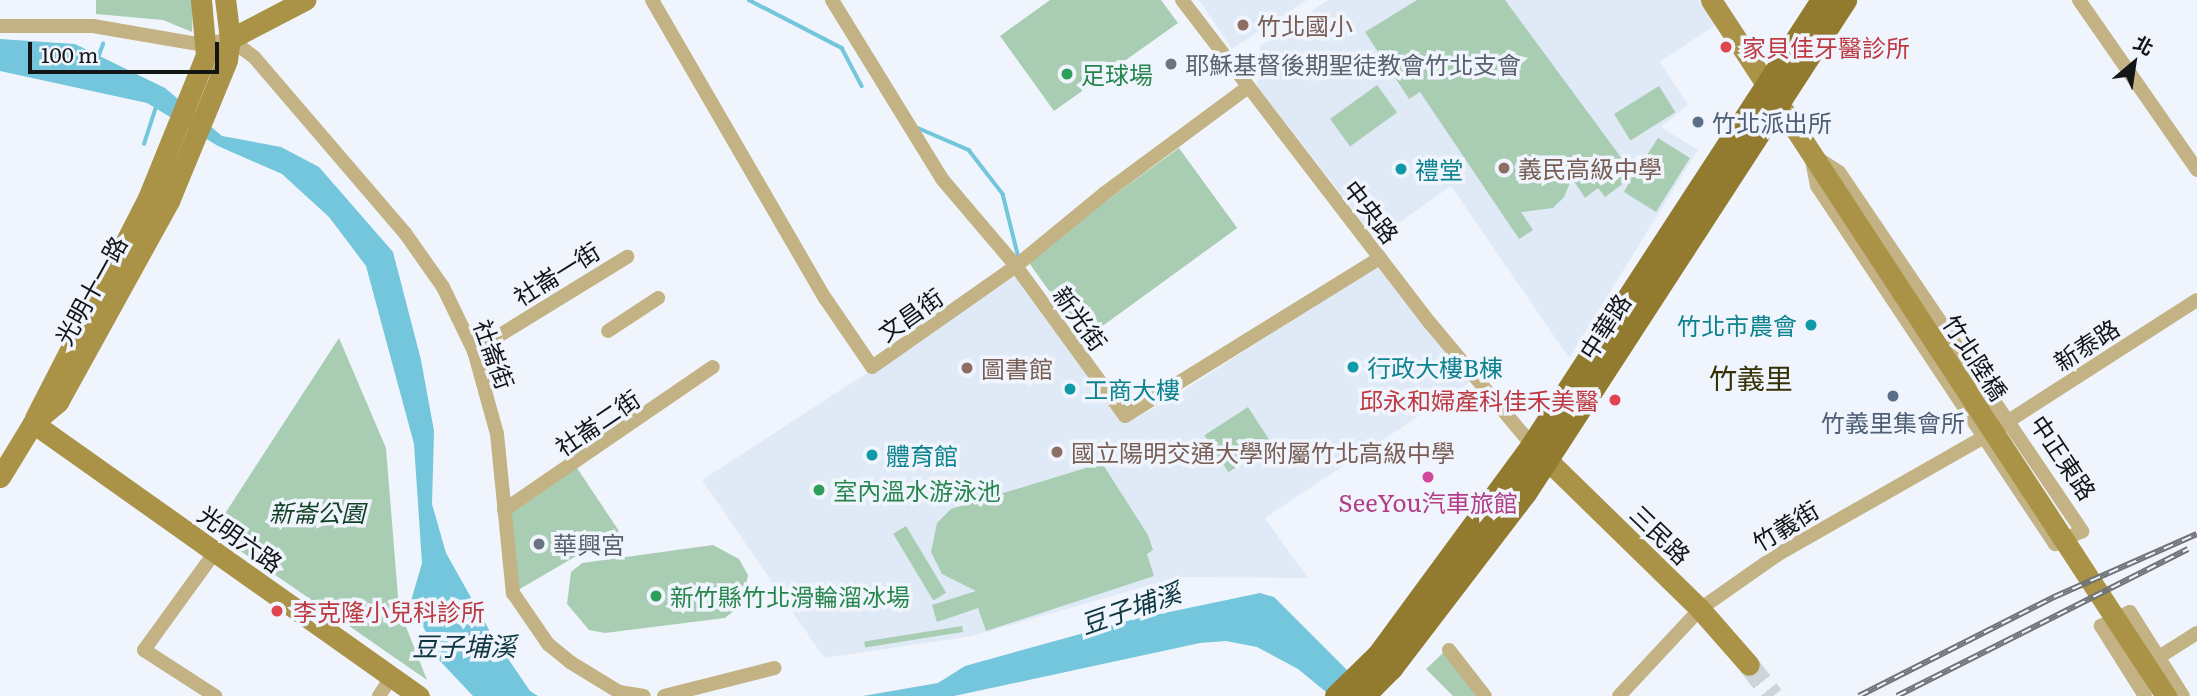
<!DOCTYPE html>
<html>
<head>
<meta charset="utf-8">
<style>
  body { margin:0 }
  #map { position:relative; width:2197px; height:696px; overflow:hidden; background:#f0f5fd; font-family:Literata,"Noto Sans TC",serif }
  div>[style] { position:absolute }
  .built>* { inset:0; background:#e0eaf7 }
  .green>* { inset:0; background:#a8cdb3; transform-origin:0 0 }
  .water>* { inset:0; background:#73c6dc }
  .stream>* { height:3.5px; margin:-1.75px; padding:0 1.75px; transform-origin:1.75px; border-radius:1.75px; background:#73c6dc }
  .secondary-tunnel>* { height:21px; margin-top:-10.5px; transform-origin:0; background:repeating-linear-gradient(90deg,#cfd3da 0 21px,transparent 0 31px) }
  .street>* { height:14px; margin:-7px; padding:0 7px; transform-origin:7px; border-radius:7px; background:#c3b384 }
  .secondary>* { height:21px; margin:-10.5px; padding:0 10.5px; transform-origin:10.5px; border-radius:10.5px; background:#aa9246 }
  .primary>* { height:23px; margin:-11.5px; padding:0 11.5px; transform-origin:11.5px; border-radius:11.5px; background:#927b2e }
  .rail>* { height:6px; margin-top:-3px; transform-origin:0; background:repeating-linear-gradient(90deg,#f0f5fd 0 10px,#707478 0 20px); box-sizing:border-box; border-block:2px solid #707478 }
  .dots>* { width:19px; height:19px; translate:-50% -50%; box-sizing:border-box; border:4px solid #f0f5fd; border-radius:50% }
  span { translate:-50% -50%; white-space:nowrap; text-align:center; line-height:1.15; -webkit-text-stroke:7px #f0f5fd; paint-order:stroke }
  .education-label { font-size:24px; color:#785e54 }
  .left { translate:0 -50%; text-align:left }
  .health-label { font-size:24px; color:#be3a42 }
  .right { translate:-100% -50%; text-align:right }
  .worship-label { font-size:24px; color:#5b616d }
  .leisure-label { font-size:24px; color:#27864d }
  .service-label { font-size:24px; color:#4e5e75 }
  .culture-label { font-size:24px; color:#0d838f }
  .street-label { font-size:24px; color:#131517 }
  .hotel-label { font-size:24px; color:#b23c85 }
  .park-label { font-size:24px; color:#124025; font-style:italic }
  .water-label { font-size:26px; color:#0f3741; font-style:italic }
  .quarter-label { font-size:28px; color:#363105 }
  .north { position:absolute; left:2099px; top:28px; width:70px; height:70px; -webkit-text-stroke:5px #f0f5fd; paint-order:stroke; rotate:29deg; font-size:19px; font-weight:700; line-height:28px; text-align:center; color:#131517 }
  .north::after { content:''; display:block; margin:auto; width:24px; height:32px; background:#131517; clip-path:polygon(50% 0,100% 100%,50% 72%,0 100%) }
  .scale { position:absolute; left:28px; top:42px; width:191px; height:32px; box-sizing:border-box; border:4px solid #131517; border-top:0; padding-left:9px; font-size:21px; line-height:24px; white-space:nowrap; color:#131517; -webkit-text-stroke:5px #f0f5fd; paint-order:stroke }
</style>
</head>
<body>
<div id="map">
  <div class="built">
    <i style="clip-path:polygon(1199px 0,1307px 0,1232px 49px)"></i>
    <i style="clip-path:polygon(1328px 0,1701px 0,1717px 24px,1660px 62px,1688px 105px,1661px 127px,1698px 150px,1569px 358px,1451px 186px,1376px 239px,1257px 86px,1260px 46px)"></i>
    <i style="clip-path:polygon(1379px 264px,1470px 382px,1265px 518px,1308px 578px,1179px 577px,972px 636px,824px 658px,702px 480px,1016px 276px,1125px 423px,1166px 402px)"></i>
  </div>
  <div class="green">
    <i style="clip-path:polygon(96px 0,193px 0,192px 32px,163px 20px,96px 14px)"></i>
    <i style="clip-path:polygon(1050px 0,1161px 0,1178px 23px,1054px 111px,1000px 36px)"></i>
    <i style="clip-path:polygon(1417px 0,1505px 0,1634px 175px,1658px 138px,1690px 158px,1656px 212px,1624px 192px,1632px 177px,1605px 197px,1598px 188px,1585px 198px,1572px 178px,1564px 197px,1553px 208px,1521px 212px,1533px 230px,1519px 239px,1420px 92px,1409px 99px,1365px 32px)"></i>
    <i style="left:1377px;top:85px;width:34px;height:58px;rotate:54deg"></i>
    <i style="left:1659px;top:86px;width:31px;height:53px;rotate:58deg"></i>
    <i style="left:1179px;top:148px;width:99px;height:189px;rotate:54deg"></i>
    <i style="clip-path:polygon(339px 338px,386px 448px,399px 609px,427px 680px,213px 532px)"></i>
    <i style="left:1248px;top:407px;width:44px;height:52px;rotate:57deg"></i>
    <i style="clip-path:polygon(1102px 463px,1148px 535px,1153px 550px,1147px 554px,1154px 576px,986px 631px,978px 608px,937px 622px,932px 605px,976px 591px,942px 574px,931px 552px,937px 523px,951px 509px)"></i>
    <i style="clip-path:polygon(575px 465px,619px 531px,513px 593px,504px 510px)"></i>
    <i style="left:906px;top:526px;width:78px;height:15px;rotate:59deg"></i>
    <i style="clip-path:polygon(713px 545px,739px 559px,748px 575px,742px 604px,725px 618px,605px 633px,589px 630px,567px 604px,571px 572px,582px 563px)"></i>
    <i style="left:962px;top:626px;width:6px;height:99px;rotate:81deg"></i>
    <i style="clip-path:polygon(1444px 652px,1478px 696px,1453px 696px,1426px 669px)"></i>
  </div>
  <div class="water">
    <i style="clip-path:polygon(0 39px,75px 44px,165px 88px,222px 136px,281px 147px,319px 167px,393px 252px,421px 360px,434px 431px,432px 504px,446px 553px,492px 635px,530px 691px,538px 696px,473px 696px,439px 660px,411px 601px,422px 563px,414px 444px,366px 266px,329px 217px,282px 174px,218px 146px,147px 103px,0 71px)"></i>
    <i style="clip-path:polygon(1260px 593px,1274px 597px,1373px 696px,1331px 696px,1298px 669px,1257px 647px,1226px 641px,1200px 643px,954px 696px,863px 696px,938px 683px,965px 666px,1131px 620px)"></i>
  </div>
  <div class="stream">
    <i style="left:749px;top:0;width:105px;rotate:27.3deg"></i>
    <i style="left:842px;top:48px;width:43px;rotate:62.2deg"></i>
    <i style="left:98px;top:58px;width:15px;rotate:-70deg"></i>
    <i style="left:918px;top:128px;width:56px;rotate:23.3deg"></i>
    <i style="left:969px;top:150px;width:56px;rotate:52.3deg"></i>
    <i style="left:1003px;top:194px;width:66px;rotate:76deg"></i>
    <i style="left:144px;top:144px;width:40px;rotate:-72deg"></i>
  </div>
  <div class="secondary-tunnel">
    <i style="left:1749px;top:665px;width:39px;rotate:52deg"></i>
  </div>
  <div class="street">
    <i style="left:652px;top:0;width:345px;rotate:59.9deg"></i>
    <i style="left:825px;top:298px;width:83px;rotate:55.7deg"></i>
    <i style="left:872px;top:367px;width:176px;rotate:-35deg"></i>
    <i style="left:1016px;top:266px;width:115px;rotate:-39.4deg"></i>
    <i style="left:1105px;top:193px;width:177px;rotate:-36.5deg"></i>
    <i style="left:832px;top:0;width:210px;rotate:58.4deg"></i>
    <i style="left:942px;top:179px;width:114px;rotate:49.6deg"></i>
    <i style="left:1016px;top:266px;width:185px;rotate:54deg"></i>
    <i style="left:1125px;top:416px;width:300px;rotate:-31.8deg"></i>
    <i style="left:1182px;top:0;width:407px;rotate:52.5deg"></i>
    <i style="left:1430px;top:323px;width:159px;rotate:50.1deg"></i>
    <i style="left:2079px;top:0;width:207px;rotate:55.2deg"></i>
    <i style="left:0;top:26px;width:93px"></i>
    <i style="left:93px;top:26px;width:113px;rotate:9.7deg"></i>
    <i style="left:204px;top:45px;width:27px;rotate:-13deg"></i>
    <i style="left:230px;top:39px;width:30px;rotate:37deg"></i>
    <i style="left:254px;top:57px;width:232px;rotate:49.4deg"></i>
    <i style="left:405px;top:233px;width:66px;rotate:54.9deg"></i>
    <i style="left:443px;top:287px;width:71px;rotate:64.2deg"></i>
    <i style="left:474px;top:351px;width:86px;rotate:74.5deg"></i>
    <i style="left:497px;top:434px;width:160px;rotate:84.3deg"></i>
    <i style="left:513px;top:593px;width:62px;rotate:55.5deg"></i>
    <i style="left:548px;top:644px;width:28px;rotate:39deg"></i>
    <i style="left:570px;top:662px;width:57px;rotate:31.5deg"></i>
    <i style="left:619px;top:692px;width:25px;rotate:9deg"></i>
    <i style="left:1811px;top:154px;width:33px;rotate:33deg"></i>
    <i style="left:1839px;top:172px;width:434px;rotate:55.9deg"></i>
    <i style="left:2082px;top:531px;width:30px;rotate:154deg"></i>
    <i style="left:2055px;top:544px;width:430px;rotate:-123.6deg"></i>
    <i style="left:1817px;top:186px;width:33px;rotate:-101deg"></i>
    <i style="left:608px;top:331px;width:60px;rotate:-33.4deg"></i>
    <i style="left:474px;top:351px;width:180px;rotate:-31.6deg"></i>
    <i style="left:504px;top:510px;width:253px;rotate:-34.4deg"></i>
    <i style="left:215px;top:552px;width:121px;rotate:125.9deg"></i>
    <i style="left:144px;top:650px;width:85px;rotate:32.9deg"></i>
    <i style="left:1449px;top:650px;width:58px;rotate:52deg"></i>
    <i style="left:2159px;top:657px;width:45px;rotate:-32.3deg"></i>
    <i style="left:379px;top:696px;width:24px;rotate:-57deg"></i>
    <i style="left:664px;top:696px;width:114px;rotate:-14.2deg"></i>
    <i style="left:1619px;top:696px;width:119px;rotate:-47deg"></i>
    <i style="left:1700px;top:609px;width:94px;rotate:-35deg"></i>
    <i style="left:1777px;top:555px;width:236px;rotate:-29.7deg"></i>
    <i style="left:1982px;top:438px;width:255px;rotate:-32.7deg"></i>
    <i style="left:2145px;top:696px;width:83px;rotate:-122.2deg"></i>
    <i style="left:2101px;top:626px;width:32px;rotate:-26deg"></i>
    <i style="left:2130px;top:612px;width:99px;rotate:57.8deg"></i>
  </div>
  <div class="secondary">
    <i style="left:1711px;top:0;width:832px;rotate:56.83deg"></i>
    <i style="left:230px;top:39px;width:85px;rotate:-27.5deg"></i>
    <i style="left:35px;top:418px;width:247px;rotate:-62.8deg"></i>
    <i style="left:148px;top:198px;width:154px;rotate:-67.9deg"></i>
    <i style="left:206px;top:55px;width:55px;rotate:-95.2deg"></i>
    <i style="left:33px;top:423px;width:473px;rotate:35.3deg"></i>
    <i style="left:1534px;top:447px;width:232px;rotate:44.3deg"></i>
    <i style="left:1700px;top:609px;width:74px;rotate:48.8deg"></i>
    <i style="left:0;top:477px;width:63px;rotate:-58.6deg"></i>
    <i style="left:33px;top:423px;width:33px;rotate:-40deg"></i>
    <i style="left:58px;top:402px;width:230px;rotate:-61.1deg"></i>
    <i style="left:169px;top:201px;width:152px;rotate:-67.6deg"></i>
    <i style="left:227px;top:60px;width:21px;rotate:-82deg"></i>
    <i style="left:230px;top:39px;width:39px;rotate:-97deg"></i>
  </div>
  <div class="primary">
    <i style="left:1336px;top:696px;width:59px;rotate:-44.3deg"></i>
    <i style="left:1378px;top:655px;width:260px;rotate:-53.7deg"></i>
    <i style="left:1532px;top:445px;width:531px;rotate:-56.91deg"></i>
    <i style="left:1363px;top:696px;width:40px;rotate:-45deg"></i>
    <i style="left:1391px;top:668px;width:220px;rotate:-52.6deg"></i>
    <i style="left:1525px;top:493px;width:588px;rotate:-57.01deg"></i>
  </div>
  <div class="rail">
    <i style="left:1859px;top:696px;width:219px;rotate:-26.9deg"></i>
    <i style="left:2054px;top:597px;width:156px;rotate:-23.8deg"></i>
    <i style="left:1897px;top:696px;width:326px;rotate:-26.8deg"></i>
  </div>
  <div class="dots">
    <i style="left:1243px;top:25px;background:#8d6e63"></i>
    <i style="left:1726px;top:47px;background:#e0444e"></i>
    <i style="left:1171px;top:64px;background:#6b7280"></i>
    <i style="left:1067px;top:74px;background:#2e9e5b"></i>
    <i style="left:1698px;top:122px;background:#5c6f8a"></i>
    <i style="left:1504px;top:168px;background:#8d6e63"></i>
    <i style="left:1401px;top:169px;background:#0f9aa8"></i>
    <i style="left:1811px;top:325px;background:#0f9aa8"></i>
    <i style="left:1353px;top:367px;background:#0f9aa8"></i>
    <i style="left:967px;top:368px;background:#8d6e63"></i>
    <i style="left:1070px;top:389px;background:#0f9aa8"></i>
    <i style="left:1893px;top:396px;background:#5c6f8a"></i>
    <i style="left:1615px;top:400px;background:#e0444e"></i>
    <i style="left:1057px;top:452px;background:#8d6e63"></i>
    <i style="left:872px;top:455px;background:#0f9aa8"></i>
    <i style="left:1428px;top:477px;background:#d1479c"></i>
    <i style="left:819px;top:490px;background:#2e9e5b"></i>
    <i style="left:539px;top:544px;background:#6b7280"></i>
    <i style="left:656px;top:596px;background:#2e9e5b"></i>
    <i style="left:277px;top:611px;background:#e0444e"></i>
  </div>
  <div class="education-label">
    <span class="left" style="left:1257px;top:25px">竹北國小</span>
    <span class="left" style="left:1518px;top:168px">義民高級中學</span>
    <span class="left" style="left:981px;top:368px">圖書館</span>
    <span class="left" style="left:1071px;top:452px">國立陽明交通大學附屬竹北高級中學</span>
  </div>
  <div class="health-label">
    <span class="left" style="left:1742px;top:47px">家貝佳牙醫診所</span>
    <span class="right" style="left:1599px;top:400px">邱永和婦產科佳禾美醫</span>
    <span class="left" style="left:293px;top:611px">李克隆小兒科診所</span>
  </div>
  <div class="worship-label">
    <span class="left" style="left:1185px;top:64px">耶穌基督後期聖徒教會竹北支會</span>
    <span class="left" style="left:553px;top:544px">華興宮</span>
  </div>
  <div class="leisure-label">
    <span class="left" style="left:1081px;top:74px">足球場</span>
    <span class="left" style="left:833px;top:490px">室內溫水游泳池</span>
    <span class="left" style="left:670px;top:596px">新竹縣竹北滑輪溜冰場</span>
  </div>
  <div class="service-label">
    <span class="left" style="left:1712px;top:122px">竹北派出所</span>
    <span style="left:1893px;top:422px">竹義里集會所</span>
  </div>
  <div class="culture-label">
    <span class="left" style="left:1415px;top:169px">禮堂</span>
    <span class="right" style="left:1797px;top:325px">竹北市農會</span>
    <span class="left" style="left:1367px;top:367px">行政大樓B棟</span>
    <span class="left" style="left:1084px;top:389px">工商大樓</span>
    <span class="left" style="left:886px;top:455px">體育館</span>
  </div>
  <div class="street-label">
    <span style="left:1372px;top:211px;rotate:52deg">中央路</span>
    <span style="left:556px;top:273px;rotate:-32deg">社崙一街</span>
    <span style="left:90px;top:290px;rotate:-61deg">光明十一路</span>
    <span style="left:910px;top:314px;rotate:-35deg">文昌街</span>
    <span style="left:1081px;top:318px;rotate:54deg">新光街</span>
    <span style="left:1604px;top:326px;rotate:-57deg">中華路</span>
    <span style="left:2086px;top:344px;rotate:-33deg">新泰路</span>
    <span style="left:495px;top:354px;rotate:70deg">社崙街</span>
    <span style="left:1976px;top:357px;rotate:57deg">竹北陸橋</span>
    <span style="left:597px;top:422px;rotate:-34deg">社崙二街</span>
    <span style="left:2064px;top:457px;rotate:56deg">中正東路</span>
    <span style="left:1785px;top:525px;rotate:-31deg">竹義街</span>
    <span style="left:1661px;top:534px;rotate:44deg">三民路</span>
    <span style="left:241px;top:538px;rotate:35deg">光明六路</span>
  </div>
  <div class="hotel-label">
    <span style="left:1428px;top:502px">SeeYou汽車旅館</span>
  </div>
  <div class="park-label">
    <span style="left:317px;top:512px">新崙公園</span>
  </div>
  <div class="water-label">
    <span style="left:1130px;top:607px;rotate:-19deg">豆子埔溪</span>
    <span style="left:464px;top:645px">豆子埔溪</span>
  </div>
  <div class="quarter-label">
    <span style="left:1751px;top:377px">竹義里</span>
  </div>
  <div class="north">北</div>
  <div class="scale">100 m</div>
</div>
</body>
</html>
